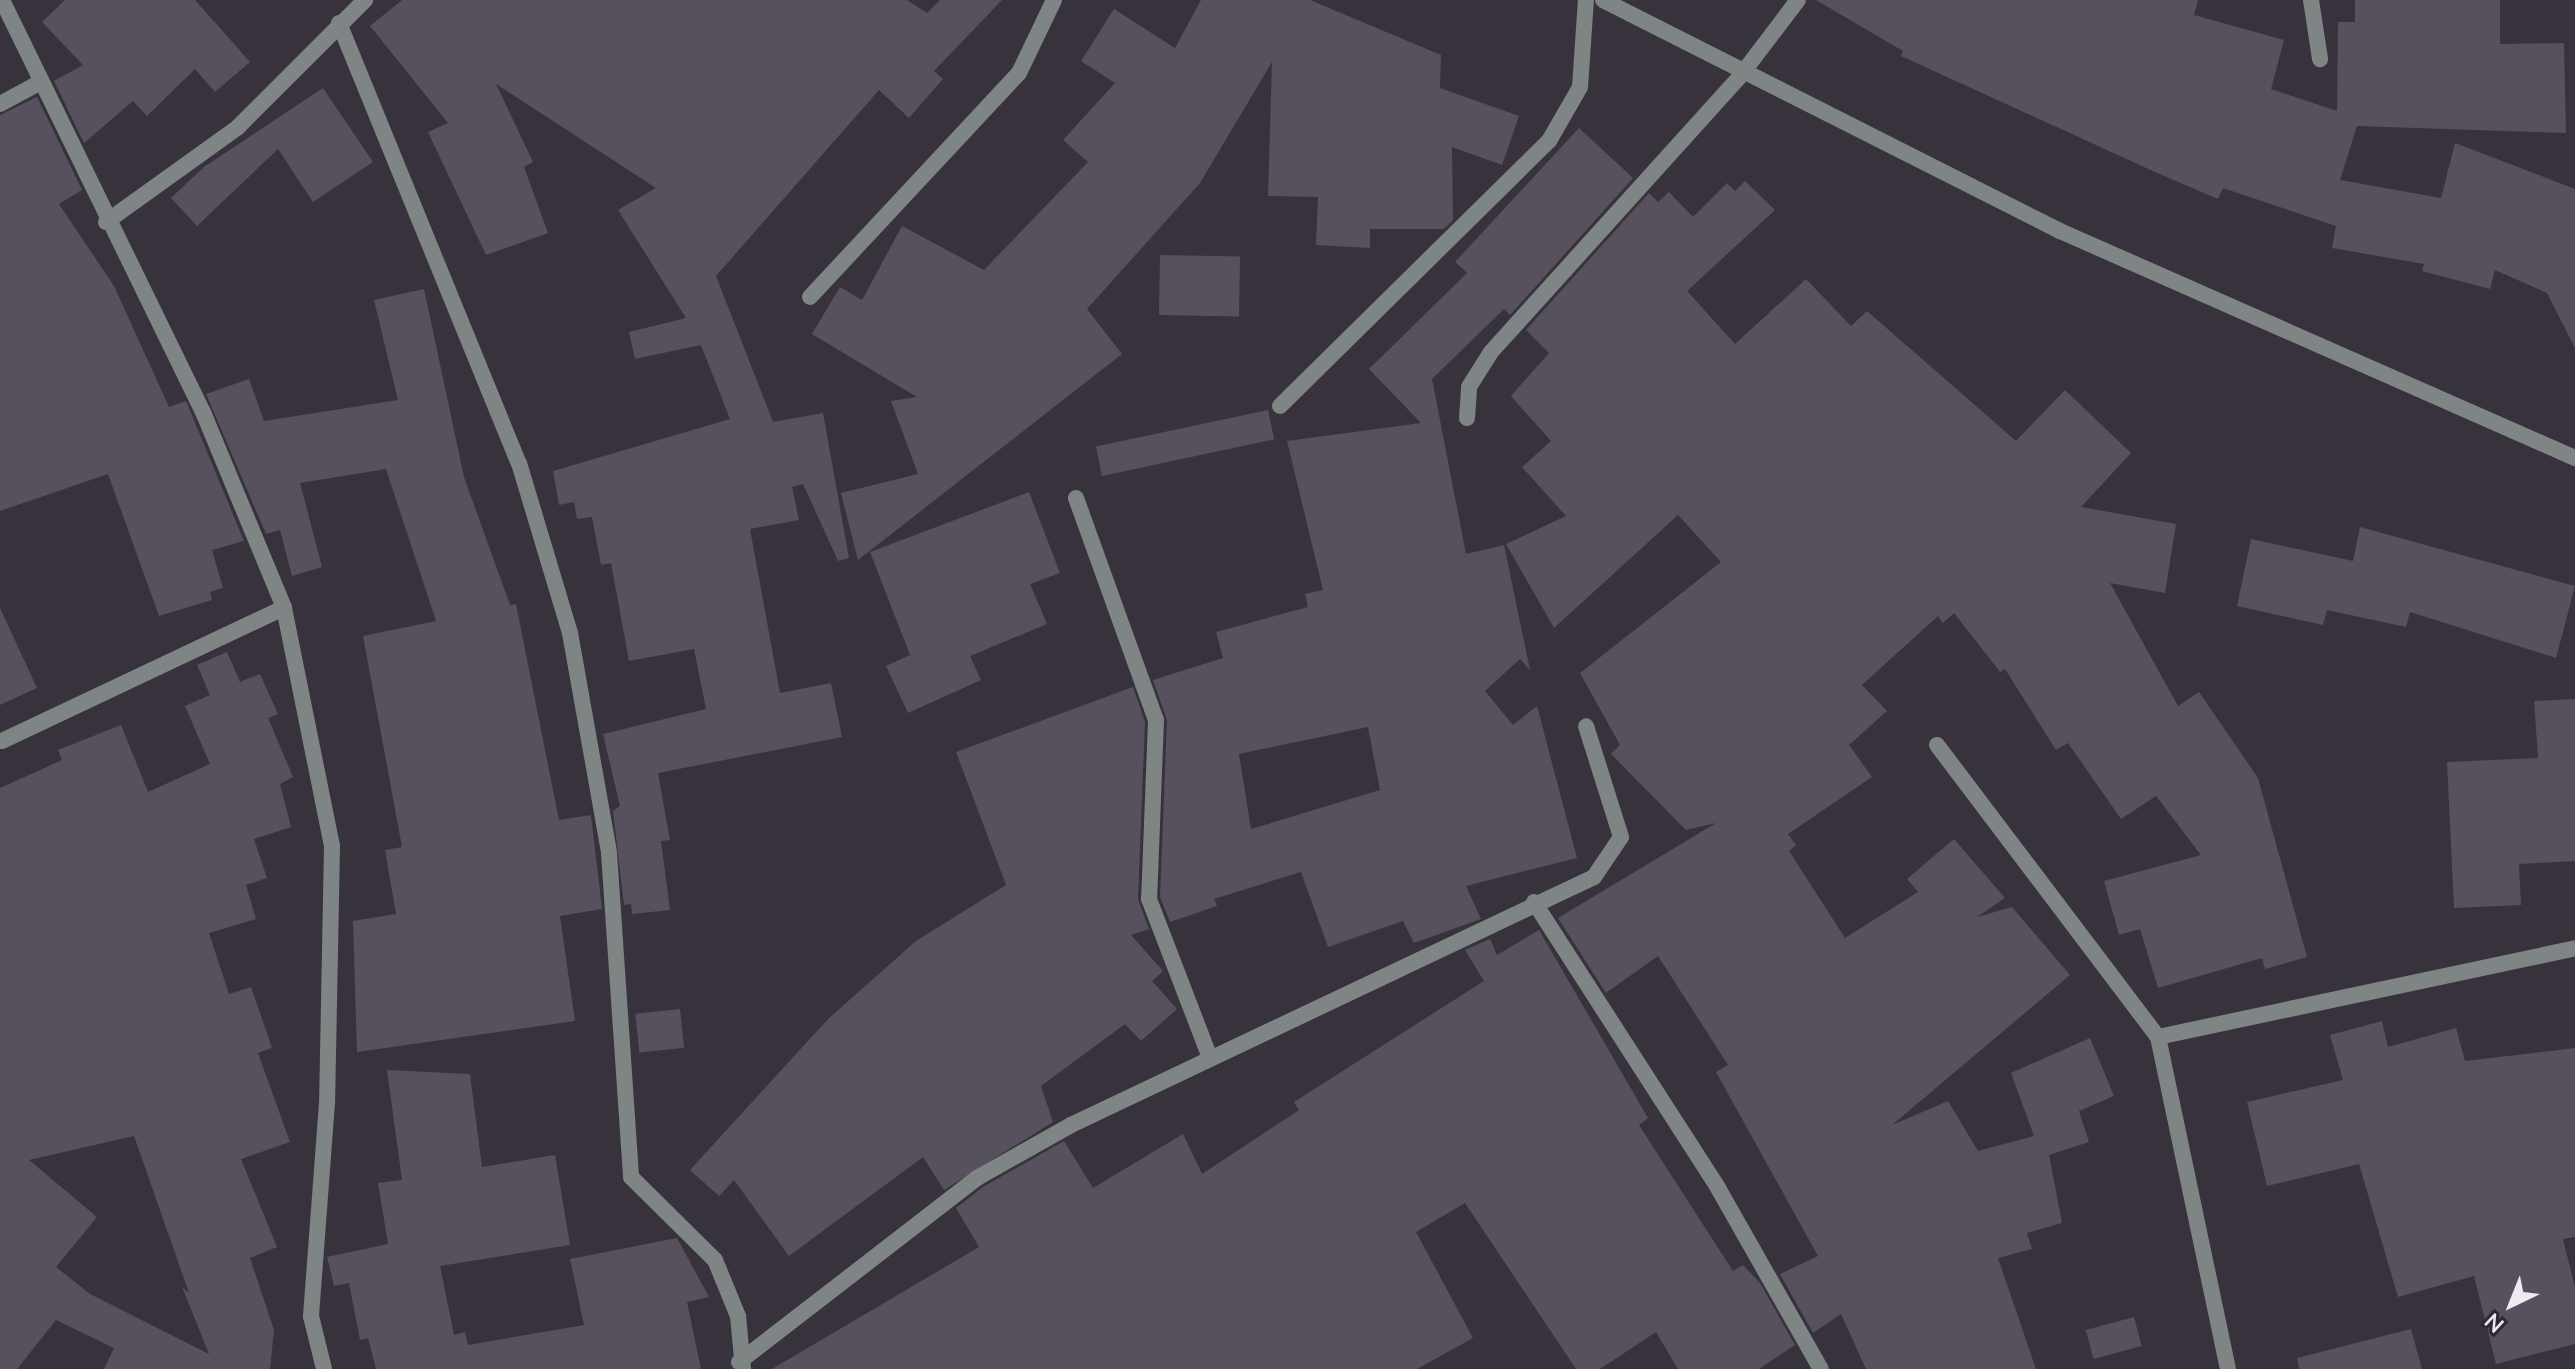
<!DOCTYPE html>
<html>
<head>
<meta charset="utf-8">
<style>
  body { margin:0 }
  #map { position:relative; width:2575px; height:1369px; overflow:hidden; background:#38323c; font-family:"Nunito Sans",sans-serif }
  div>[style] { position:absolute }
  .building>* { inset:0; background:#57515d; transform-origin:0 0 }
  .street>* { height:16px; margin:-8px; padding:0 8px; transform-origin:8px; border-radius:8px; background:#7e8584 }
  span { translate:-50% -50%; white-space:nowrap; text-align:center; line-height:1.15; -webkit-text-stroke:7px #2e2832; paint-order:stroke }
  .north { position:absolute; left:2471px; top:1265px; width:80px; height:80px; -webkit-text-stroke:6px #2e2832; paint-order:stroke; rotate:223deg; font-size:22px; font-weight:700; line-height:32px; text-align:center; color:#edeaf0 }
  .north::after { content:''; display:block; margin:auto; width:28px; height:36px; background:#edeaf0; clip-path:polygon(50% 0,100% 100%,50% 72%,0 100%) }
</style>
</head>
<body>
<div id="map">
  <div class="building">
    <i style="clip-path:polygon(65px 0,195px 0,250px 62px,215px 92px,195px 69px,147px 116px,133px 101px,84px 143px,54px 81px,83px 65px,42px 22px)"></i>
    <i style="clip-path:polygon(402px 0,907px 0,927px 13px,940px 0,1002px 0,934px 71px,943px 79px,909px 118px,879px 90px,716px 276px,773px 422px,823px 413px,849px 558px,838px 561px,803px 484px,792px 487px,799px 520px,750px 529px,780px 693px,831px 683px,842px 737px,658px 773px,670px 840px,661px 841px,670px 910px,632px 914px,631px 904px,624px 905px,613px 811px,620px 806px,603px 734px,706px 709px,694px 649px,629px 661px,611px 563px,601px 565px,592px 517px,577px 519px,574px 502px,559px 505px,553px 471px,730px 419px,701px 345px,635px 359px,629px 332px,686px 318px,618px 210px,656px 188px,496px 84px,533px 162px,524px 167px,548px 233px,486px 255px,428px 132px,448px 123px,370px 26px)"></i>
    <i style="clip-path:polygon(1201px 0,1310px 0,1441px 55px,1440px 88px,1519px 116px,1502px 165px,1452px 147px,1453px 220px,1444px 229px,1370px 229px,1370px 248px,1316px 245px,1318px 197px,1268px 196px,1272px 62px,1200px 183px,1087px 309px,1122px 354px,858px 560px,841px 493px,918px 474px,891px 401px,917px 397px,812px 334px,840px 287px,862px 300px,902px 226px,984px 270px,1088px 162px,1063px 140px,1115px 83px,1081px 61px,1114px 9px,1175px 48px)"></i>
    <i style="clip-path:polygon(1816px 0,2198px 0,2194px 15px,2284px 40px,2271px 89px,2337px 111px,2338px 22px,2355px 22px,2355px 0,2500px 0,2500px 44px,2564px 43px,2566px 133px,2357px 126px,2340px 180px,2441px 198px,2455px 143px,2575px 189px,2575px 348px,2547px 293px,2495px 270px,2490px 289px,2422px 271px,2424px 264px,2332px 248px,2336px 226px,2223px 188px,2218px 199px,2155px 172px,1901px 56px,1903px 51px)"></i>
    <i style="clip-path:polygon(323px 88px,373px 162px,313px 202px,278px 149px,197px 226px,171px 198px,204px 167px)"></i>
    <i style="clip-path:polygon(37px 97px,82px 190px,59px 204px,114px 286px,169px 407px,186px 401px,244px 541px,212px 550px,223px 588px,210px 592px,212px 600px,159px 616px,108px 474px,0 511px,0 115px)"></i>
    <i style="clip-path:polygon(evenodd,1579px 128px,1633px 178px,1510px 315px,1504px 309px,1432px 379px,1466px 554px,1504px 545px,1530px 670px,1520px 659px,1485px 691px,1513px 725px,1537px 706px,1577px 858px,1466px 886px,1481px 919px,1414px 943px,1403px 921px,1328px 947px,1301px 872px,1214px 899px,1217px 906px,1170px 922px,1160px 897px,1167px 720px,1153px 680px,1223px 658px,1216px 632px,1308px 607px,1305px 594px,1323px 590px,1287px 441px,1421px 423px,1369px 369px,1467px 273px,1455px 262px,1579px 128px,1368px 727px,1380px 790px,1251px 829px,1239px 754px,1368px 727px)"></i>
    <i style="clip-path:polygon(1745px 181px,1775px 210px,1687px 291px,1735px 344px,1806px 279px,1851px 326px,1867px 311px,2016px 441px,2065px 390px,2131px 453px,2081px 507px,2176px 524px,2165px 593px,2110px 583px,2178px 706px,2199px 692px,2258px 778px,2307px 957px,2265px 969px,2262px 958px,2158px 988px,2140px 929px,2119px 935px,2104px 881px,2201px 855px,2156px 796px,2121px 819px,2068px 743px,2056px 750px,2005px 669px,2000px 672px,1954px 613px,1943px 623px,1938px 616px,1862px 685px,1887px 711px,1849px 745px,1872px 777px,1788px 834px,1796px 845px,1789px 851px,1845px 938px,1918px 892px,1907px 879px,1954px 839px,2005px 898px,1977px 917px,2012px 907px,2070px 975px,1892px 1125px,1948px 1101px,1978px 1151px,2034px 1136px,2011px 1073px,2090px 1038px,2114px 1096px,2079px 1111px,2089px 1142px,2049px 1155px,2062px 1223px,2027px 1233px,2032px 1249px,1998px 1258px,2036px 1369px,1866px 1369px,1841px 1314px,1813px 1333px,1780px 1274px,1818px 1256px,1716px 1072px,1728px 1065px,1658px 956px,1606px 993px,1558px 918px,1716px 823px,1686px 830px,1611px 754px,1620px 745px,1580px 673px,1721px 562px,1678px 515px,1554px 628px,1506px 544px,1566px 516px,1522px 467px,1551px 441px,1511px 396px,1549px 353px,1526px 330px,1649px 193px,1658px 202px,1669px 192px,1693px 217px,1727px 183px,1735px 191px)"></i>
    <i style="left:1160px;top:255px;width:80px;height:60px;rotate:1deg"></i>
    <i style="clip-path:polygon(424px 289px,464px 477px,510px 605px,516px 604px,559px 820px,591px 815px,602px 909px,560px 916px,575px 1021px,357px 1052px,353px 921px,396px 914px,385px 850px,402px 847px,363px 636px,436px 621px,386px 469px,300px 483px,322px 567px,292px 576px,280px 530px,266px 534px,206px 394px,249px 379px,264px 421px,398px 400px,374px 300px)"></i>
    <i style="left:1268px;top:410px;width:30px;height:176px;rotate:78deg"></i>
    <i style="clip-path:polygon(1029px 492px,1060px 573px,1030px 584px,1047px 624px,970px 656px,981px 680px,908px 713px,886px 666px,910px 655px,870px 552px)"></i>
    <i style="clip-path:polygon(2360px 527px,2575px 586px,2556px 658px,2410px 612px,2406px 627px,2327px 610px,2323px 625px,2237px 606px,2251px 539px,2353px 561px)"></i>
    <i style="clip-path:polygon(0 608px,37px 688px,0 705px)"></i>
    <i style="clip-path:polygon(evenodd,227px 652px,240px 682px,260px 674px,278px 714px,268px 718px,293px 777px,280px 784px,291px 827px,254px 839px,267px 878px,246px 885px,256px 919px,209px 933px,229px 994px,251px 987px,272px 1048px,258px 1053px,290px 1142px,241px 1159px,277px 1247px,250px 1258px,274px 1330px,270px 1369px,104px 1369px,114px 1348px,56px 1320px,17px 1369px,0 1369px,0 788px,62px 760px,58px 750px,121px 725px,148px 792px,210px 764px,185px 706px,210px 695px,197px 665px,227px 652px,134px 1136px,189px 1293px,182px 1287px,209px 1354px,90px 1294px,56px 1267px,97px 1217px,29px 1160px,134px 1136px)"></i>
    <i style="clip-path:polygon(1133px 687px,1145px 722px,1138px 899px,1149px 929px,1131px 935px,1163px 971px,1152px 981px,1177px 1009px,1141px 1041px,1125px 1024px,1041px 1086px,1053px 1122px,944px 1190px,923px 1157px,789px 1256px,734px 1180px,719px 1196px,690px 1170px,828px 1019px,916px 941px,1006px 885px,956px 752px)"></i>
    <i style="clip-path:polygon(2575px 699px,2575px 861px,2519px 864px,2521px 905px,2454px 908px,2447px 762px,2538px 758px,2534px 701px)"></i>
    <i style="clip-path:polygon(1539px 930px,1648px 1118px,1639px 1125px,1733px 1271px,1743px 1265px,1760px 1283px,1795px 1345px,1759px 1369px,1678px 1369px,1656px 1332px,1600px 1369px,1576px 1369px,1465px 1203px,1416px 1232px,1473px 1338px,1417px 1369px,772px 1369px,979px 1247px,956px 1208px,983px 1187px,1064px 1141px,1093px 1188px,1183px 1134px,1202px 1174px,1299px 1110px,1294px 1102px,1484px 981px,1465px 950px,1490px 939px,1497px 955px)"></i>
    <i style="left:680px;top:1009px;width:39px;height:45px;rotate:84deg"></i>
    <i style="clip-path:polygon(2382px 1021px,2388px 1047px,2456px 1028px,2465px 1061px,2575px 1048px,2575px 1237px,2563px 1239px,2575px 1287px,2575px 1344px,2496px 1364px,2474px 1276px,2398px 1297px,2359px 1164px,2267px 1186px,2247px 1102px,2343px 1080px,2330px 1035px)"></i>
    <i style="clip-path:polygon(387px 1070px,470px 1074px,482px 1167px,555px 1155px,570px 1245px,440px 1266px,454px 1335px,465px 1332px,468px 1345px,584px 1325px,570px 1259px,677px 1238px,709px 1297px,687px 1302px,701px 1369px,376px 1369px,368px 1338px,360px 1340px,349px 1283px,334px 1286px,327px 1257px,388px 1244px,378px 1183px,402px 1180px)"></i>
    <i style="left:2134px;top:1317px;width:30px;height:50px;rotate:75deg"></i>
    <i style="clip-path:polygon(2411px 1329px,2422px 1369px,2299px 1369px,2297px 1358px)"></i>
  </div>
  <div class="street">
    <i style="left:2px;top:0;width:458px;rotate:64deg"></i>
    <i style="left:203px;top:412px;width:212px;rotate:67.5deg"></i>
    <i style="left:284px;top:608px;width:243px;rotate:78.6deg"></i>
    <i style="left:332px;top:846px;width:257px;rotate:91.1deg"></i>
    <i style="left:327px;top:1103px;width:214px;rotate:94.3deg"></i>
    <i style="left:311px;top:1316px;width:55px;rotate:76.2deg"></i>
    <i style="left:1603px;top:0;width:512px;rotate:26.82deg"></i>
    <i style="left:2060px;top:231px;width:563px;rotate:23.79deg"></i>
    <i style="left:2311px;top:0;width:60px;rotate:81.3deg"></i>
    <i style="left:339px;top:23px;width:475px;rotate:67.8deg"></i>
    <i style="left:519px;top:463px;width:177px;rotate:73.3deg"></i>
    <i style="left:570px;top:633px;width:223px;rotate:79.9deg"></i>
    <i style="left:609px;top:853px;width:325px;rotate:86.1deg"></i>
    <i style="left:631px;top:1177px;width:118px;rotate:44.7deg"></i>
    <i style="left:715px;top:1260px;width:61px;rotate:67.7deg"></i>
    <i style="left:738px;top:1316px;width:53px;rotate:84.6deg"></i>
    <i style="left:0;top:104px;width:44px;rotate:-28.3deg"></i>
    <i style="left:106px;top:222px;width:163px;rotate:-35.7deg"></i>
    <i style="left:238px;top:127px;width:180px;rotate:-45deg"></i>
    <i style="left:810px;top:297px;width:306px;rotate:-47deg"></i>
    <i style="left:1019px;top:73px;width:81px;rotate:-64.4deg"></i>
    <i style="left:1280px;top:406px;width:378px;rotate:-44.6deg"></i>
    <i style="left:1549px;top:141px;width:62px;rotate:-60.1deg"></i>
    <i style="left:1580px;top:87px;width:87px;rotate:-86.1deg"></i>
    <i style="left:1467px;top:418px;width:31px;rotate:-86deg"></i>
    <i style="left:1469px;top:387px;width:41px;rotate:-57.8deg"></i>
    <i style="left:1491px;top:352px;width:373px;rotate:-47.9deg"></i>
    <i style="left:1741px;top:75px;width:94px;rotate:-52.8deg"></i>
    <i style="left:1076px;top:498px;width:236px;rotate:70.2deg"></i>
    <i style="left:1156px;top:720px;width:179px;rotate:92.2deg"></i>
    <i style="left:1149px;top:899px;width:170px;rotate:69deg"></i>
    <i style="left:2px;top:741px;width:312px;rotate:-25.3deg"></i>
    <i style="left:1937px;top:745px;width:366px;rotate:52.9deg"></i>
    <i style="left:2158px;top:1037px;width:339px;rotate:78.1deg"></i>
    <i style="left:1534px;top:902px;width:340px;rotate:57.2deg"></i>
    <i style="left:1718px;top:1188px;width:208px;rotate:60.4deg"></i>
    <i style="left:2158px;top:1037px;width:426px;rotate:-12deg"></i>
    <i style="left:739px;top:1362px;width:301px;rotate:-37.7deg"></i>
    <i style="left:977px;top:1178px;width:108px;rotate:-29.4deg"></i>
    <i style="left:1071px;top:1125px;width:579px;rotate:-25.37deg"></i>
    <i style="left:1594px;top:877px;width:48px;rotate:-56deg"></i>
    <i style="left:1621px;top:837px;width:116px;rotate:-107.5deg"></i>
  </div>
  <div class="north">N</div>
</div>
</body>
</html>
